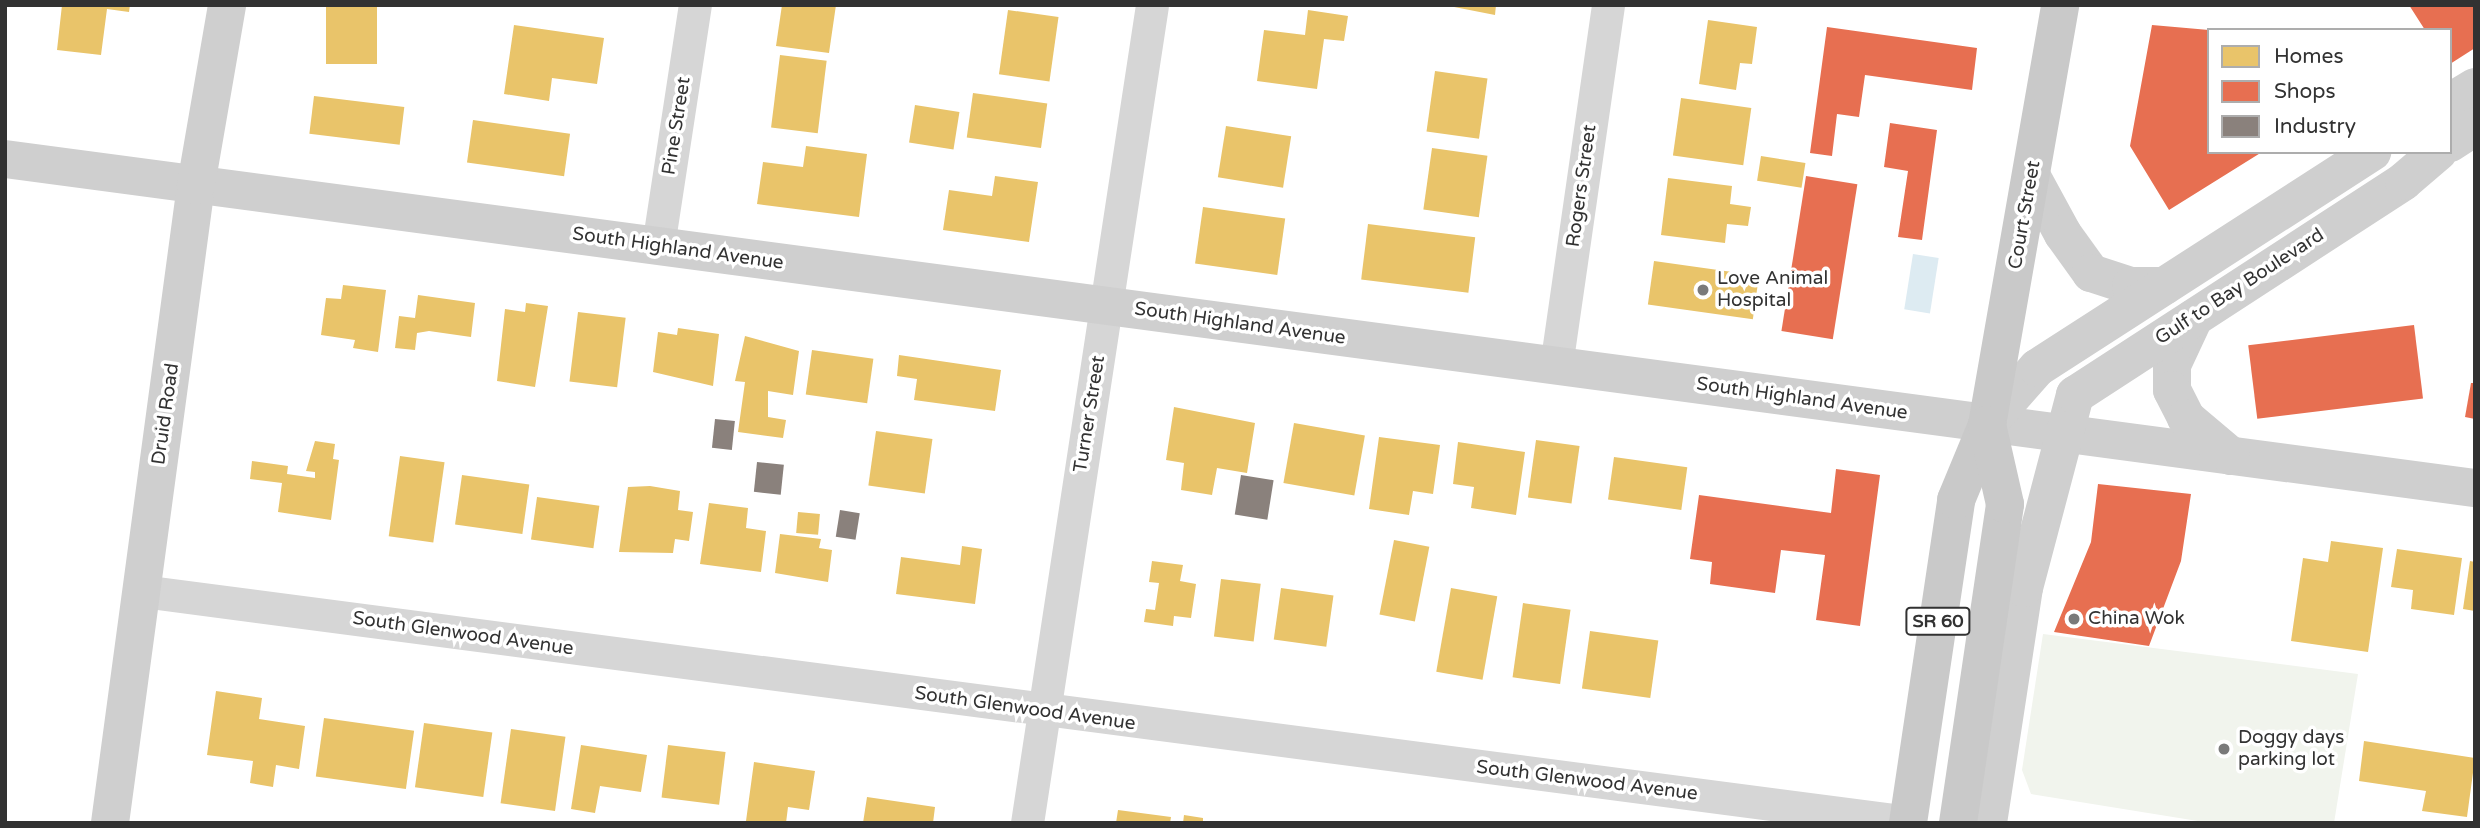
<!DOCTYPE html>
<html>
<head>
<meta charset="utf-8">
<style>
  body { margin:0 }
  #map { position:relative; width:2480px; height:828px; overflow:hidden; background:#fff; font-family:"Varela Round",sans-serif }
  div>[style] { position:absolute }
  .green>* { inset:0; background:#f1f4ed }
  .water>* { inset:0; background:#ddebf2; transform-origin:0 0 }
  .homes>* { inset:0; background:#e9c46a; transform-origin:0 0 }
  .shops>* { inset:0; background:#e76f51; transform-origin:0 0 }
  .industry>* { inset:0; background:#8a817c; transform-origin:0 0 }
  .street>* { height:33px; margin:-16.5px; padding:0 16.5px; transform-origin:16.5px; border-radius:16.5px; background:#d6d6d6 }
  .secondary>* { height:38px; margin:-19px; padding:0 19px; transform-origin:19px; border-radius:19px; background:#cfcfcf }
  .primary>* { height:38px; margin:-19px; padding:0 19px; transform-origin:19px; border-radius:19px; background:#c9c9c9 }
  .dots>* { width:19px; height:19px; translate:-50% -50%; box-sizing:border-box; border:4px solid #fff; border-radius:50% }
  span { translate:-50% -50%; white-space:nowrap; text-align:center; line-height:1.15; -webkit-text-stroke:7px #fff; paint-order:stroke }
  .shield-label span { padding:2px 5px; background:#fff; border:2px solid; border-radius:5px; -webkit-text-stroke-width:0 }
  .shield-label { font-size:18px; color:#323232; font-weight:700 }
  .street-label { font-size:19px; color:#323232 }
  .poi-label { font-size:19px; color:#323232 }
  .left { translate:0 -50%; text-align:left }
  .frame { position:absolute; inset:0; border:7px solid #323232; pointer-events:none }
  .legend { position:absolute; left:2207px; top:28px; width:245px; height:126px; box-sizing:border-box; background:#fff; border:2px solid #adadad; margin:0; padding:9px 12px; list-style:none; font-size:21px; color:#323232 }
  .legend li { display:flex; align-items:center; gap:14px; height:35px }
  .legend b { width:35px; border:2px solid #adadad }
</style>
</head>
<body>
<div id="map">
  <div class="green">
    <i style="clip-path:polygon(2043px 634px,2358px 674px,2334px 823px,2210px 823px,2031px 794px,2022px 770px)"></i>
  </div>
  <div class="water">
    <i style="left:1913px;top:254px;width:26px;height:56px;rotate:9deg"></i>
  </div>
  <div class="homes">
    <i style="clip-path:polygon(62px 5px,130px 5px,129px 12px,107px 9px,101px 55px,57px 50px)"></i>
    <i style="left:326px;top:5px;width:51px;height:59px"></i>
    <i style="clip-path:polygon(782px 5px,836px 5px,829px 53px,776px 46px)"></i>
    <i style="clip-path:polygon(1444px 5px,1496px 5px,1495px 15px)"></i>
    <i style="left:1008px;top:10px;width:51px;height:65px;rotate:8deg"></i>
    <i style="clip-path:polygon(1308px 10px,1348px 16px,1344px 41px,1324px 39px,1317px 89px,1257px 81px,1264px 30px,1305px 35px)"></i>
    <i style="clip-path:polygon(1708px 20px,1757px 27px,1752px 64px,1740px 63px,1736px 90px,1699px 84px)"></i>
    <i style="clip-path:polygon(514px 25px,604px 38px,597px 84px,552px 78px,549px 101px,504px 94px)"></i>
    <i style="left:780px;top:55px;width:47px;height:73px;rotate:7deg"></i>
    <i style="left:1435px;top:71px;width:53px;height:61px;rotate:8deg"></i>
    <i style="left:973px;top:93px;width:75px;height:45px;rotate:8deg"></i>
    <i style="left:314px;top:96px;width:91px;height:38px;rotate:7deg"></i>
    <i style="left:1681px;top:98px;width:71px;height:58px;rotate:8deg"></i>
    <i style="left:915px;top:105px;width:45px;height:38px;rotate:9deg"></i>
    <i style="left:473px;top:120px;width:98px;height:43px;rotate:8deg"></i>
    <i style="left:1226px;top:126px;width:66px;height:52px;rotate:9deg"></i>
    <i style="clip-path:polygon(806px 146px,867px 154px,859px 217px,757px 204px,763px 162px,803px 167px)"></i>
    <i style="left:1432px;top:148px;width:56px;height:62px;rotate:8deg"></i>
    <i style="left:1761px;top:156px;width:45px;height:25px;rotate:9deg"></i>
    <i style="clip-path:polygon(995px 176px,1038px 182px,1029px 242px,943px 230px,949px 190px,992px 196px)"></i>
    <i style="clip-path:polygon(1668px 178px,1732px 186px,1730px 204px,1751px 207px,1748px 226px,1727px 224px,1725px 243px,1661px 235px)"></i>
    <i style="left:1203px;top:207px;width:83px;height:57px;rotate:8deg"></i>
    <i style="left:1368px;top:224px;width:108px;height:56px;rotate:7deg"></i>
    <i style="left:1654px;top:261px;width:106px;height:44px;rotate:8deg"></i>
    <i style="clip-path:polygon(343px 285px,386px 290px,378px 352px,353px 348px,355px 340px,321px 335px,326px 298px,341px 299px)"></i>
    <i style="clip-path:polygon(418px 295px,475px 303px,471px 337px,429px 331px,417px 333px,415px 350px,395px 348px,399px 316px,415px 318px)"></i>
    <i style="clip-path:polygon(526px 303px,548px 306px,535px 387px,497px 381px,505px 309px,525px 312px)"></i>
    <i style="left:578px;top:312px;width:48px;height:70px;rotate:7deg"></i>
    <i style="clip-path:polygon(678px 328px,719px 334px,713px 386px,653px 372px,658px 332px,677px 335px)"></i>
    <i style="clip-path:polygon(745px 336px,799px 351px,793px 395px,768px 391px,768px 417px,786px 420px,783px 438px,738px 432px,745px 382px,735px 381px)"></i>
    <i style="left:812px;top:350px;width:62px;height:45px;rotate:8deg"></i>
    <i style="clip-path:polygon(899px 355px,1001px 370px,995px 411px,914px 400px,917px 379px,897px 376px)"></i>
    <i style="clip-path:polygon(1174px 407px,1255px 423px,1247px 473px,1217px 468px,1212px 495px,1181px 490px,1184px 463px,1166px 460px)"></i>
    <i style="left:1294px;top:423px;width:72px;height:61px;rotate:10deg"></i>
    <i style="left:876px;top:431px;width:57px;height:55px;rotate:8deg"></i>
    <i style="clip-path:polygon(1379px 437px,1440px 445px,1433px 494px,1413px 491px,1409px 515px,1369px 509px)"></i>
    <i style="left:1536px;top:440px;width:44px;height:58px;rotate:8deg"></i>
    <i style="clip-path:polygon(315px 441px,335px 444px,333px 459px,339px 460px,331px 520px,278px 512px,282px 483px,250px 479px,252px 461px,288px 466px,287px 474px,315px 478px,315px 472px,306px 471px)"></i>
    <i style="clip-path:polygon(1458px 442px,1525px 452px,1516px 515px,1471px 508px,1474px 487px,1453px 484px)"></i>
    <i style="left:400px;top:456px;width:45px;height:81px;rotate:8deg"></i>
    <i style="left:1614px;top:457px;width:74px;height:43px;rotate:8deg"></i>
    <i style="left:462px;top:475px;width:68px;height:50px;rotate:8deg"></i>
    <i style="clip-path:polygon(650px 486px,680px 491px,678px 510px,693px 512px,689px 541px,675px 539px,673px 553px,619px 552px,628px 487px)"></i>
    <i style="left:537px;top:497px;width:63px;height:43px;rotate:8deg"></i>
    <i style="clip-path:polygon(709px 503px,748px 508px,746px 528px,766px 531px,761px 572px,700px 564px)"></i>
    <i style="left:798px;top:512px;width:22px;height:21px;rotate:5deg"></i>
    <i style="clip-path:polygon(780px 534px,821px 539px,819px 548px,832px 550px,828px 582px,775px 573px)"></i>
    <i style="left:1394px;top:540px;width:36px;height:76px;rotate:11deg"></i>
    <i style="clip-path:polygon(2331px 541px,2383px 548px,2368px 652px,2291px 641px,2303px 558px,2328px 562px)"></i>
    <i style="clip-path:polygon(962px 546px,982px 549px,975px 604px,896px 594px,901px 557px,960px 565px)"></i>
    <i style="clip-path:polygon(2397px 549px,2462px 558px,2454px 615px,2411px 609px,2413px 590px,2391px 587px)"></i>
    <i style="clip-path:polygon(1152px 561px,1183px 565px,1180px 581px,1196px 584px,1191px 618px,1174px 616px,1173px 626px,1144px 622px,1146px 609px,1155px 610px,1159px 583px,1149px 582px)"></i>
    <i style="clip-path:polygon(2470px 561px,2475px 562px,2475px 611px,2463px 609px)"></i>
    <i style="left:1221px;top:579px;width:40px;height:58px;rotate:7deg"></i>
    <i style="left:1281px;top:588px;width:53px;height:52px;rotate:8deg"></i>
    <i style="left:1451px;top:588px;width:47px;height:85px;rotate:10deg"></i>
    <i style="left:1523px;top:603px;width:48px;height:75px;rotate:8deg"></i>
    <i style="left:1590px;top:631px;width:69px;height:58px;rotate:8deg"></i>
    <i style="clip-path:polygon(216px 691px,262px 698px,259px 719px,305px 726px,299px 769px,276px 765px,273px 787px,250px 783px,253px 761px,207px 755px)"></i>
    <i style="left:324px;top:718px;width:91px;height:59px;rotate:8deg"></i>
    <i style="left:424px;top:723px;width:69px;height:65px;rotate:8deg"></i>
    <i style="left:511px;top:729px;width:55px;height:75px;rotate:8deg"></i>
    <i style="clip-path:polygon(2364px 741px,2475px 758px,2467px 817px,2422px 811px,2426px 791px,2359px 781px)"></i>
    <i style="clip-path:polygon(581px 745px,647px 755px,641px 792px,600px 786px,595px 813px,571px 809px)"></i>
    <i style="left:668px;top:745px;width:58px;height:53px;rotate:7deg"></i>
    <i style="clip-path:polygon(754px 762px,815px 771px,809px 810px,788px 807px,786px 823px,746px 821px)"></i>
    <i style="clip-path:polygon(867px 797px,935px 807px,933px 823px,863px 823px)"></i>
    <i style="clip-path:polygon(1118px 810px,1171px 817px,1170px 823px,1116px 823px)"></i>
    <i style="clip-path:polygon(1184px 815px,1203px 818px,1203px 823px,1183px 823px)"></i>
  </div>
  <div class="shops">
    <i style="clip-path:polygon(2409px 5px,2475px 5px,2475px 48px,2450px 64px,2450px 30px,2425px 30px)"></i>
    <i style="clip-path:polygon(2152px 25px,2209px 30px,2209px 152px,2262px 152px,2169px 210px,2130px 146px)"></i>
    <i style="clip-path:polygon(1827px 27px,1977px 48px,1972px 90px,1865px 75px,1859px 117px,1837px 114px,1832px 156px,1810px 153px)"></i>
    <i style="clip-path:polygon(1890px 123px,1937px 130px,1922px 240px,1898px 237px,1908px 171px,1884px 167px)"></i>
    <i style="left:1806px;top:176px;width:52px;height:157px;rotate:9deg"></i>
    <i style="left:2414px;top:325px;width:74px;height:167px;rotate:83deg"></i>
    <i style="clip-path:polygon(2471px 383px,2475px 383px,2475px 419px,2465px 417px)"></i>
    <i style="clip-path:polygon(1836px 469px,1880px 475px,1860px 626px,1816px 620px,1825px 555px,1781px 550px,1775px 593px,1710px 584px,1712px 562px,1690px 559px,1699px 495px,1831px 513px)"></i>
    <i style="clip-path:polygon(2098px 484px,2191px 494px,2181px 561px,2149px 646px,2054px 632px,2091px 542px)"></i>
  </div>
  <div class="industry">
    <i style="left:715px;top:419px;width:20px;height:29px;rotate:6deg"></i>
    <i style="left:757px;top:462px;width:27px;height:30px;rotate:6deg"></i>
    <i style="left:1241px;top:475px;width:33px;height:40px;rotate:9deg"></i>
    <i style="left:840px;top:510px;width:20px;height:27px;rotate:9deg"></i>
  </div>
  <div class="street">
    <i style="left:658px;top:246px;width:244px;rotate:-81.3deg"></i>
    <i style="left:1556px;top:366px;width:365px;rotate:-81.8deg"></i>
    <i style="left:142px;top:591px;width:1781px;rotate:7.45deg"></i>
    <i style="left:1027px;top:823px;width:827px;rotate:-81.31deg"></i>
  </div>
  <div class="secondary">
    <i style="left:2450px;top:102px;width:29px;rotate:-31deg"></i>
    <i style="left:2450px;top:143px;width:30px;rotate:-33deg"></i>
    <i style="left:5px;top:159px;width:2492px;rotate:7.59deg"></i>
    <i style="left:2032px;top:177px;width:65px;rotate:61.5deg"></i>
    <i style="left:2063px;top:234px;width:48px;rotate:54.3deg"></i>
    <i style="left:2091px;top:273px;width:42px;rotate:18deg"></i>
    <i style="left:2131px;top:286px;width:33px"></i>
    <i style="left:2194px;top:318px;width:52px;rotate:115.1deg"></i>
    <i style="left:2172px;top:365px;width:25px;rotate:90deg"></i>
    <i style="left:2172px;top:390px;width:31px;rotate:63deg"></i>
    <i style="left:2186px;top:418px;width:59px;rotate:40.2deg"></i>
    <i style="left:1987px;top:425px;width:76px;rotate:-48.7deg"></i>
    <i style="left:2037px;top:368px;width:399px;rotate:-32.8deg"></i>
    <i style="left:110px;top:823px;width:644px;rotate:-82.32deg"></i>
    <i style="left:196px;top:185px;width:183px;rotate:-80.2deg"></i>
    <i style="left:1988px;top:823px;width:238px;rotate:-81.3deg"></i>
    <i style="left:2024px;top:588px;width:200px;rotate:-75.2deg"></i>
    <i style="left:2075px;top:395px;width:392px;rotate:-33deg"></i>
    <i style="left:2404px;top:181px;width:45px;rotate:-40.5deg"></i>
  </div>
  <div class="primary">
    <i style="left:1908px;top:823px;width:327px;rotate:-81.5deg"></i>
    <i style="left:1956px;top:500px;width:81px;rotate:-67.5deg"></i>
    <i style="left:1987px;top:425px;width:426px;rotate:-80.1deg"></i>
    <i style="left:1958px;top:823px;width:322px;rotate:-81.6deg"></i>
    <i style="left:2005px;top:504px;width:81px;rotate:-102.8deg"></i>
  </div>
  <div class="dots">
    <i style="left:1703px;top:290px;background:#7a7a7a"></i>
    <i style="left:2074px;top:619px;background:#7a7a7a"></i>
    <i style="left:2224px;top:749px;background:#7a7a7a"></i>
  </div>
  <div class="shield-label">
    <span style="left:1938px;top:621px">SR 60</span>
  </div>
  <div class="street-label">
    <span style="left:677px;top:126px;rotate:-81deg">Pine Street</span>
    <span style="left:1582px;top:186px;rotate:-82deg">Rogers Street</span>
    <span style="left:2025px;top:215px;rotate:-80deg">Court Street</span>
    <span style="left:678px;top:249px;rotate:8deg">South Highland Avenue</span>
    <span style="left:2240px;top:287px;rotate:-33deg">Gulf to Bay Boulevard</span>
    <span style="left:1240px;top:324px;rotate:8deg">South Highland Avenue</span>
    <span style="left:1802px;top:399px;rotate:8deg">South Highland Avenue</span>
    <span style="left:166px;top:414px;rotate:-82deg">Druid Road</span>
    <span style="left:1090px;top:414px;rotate:-81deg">Turner Street</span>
    <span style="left:463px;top:634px;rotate:8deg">South Glenwood Avenue</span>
    <span style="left:1025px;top:709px;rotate:8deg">South Glenwood Avenue</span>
    <span style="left:1587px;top:781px;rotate:7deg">South Glenwood Avenue</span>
  </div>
  <div class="poi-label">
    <span class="left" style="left:1717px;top:290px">Love Animal<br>Hospital</span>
    <span class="left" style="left:2088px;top:619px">China Wok</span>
    <span class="left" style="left:2238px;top:749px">Doggy days<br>parking lot</span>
  </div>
  <div class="frame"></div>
  <ul class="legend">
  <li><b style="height:19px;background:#e9c46a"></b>Homes</li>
  <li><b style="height:19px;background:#e76f51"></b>Shops</li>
  <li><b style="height:19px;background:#8a817c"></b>Industry</li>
  </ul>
</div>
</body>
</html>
